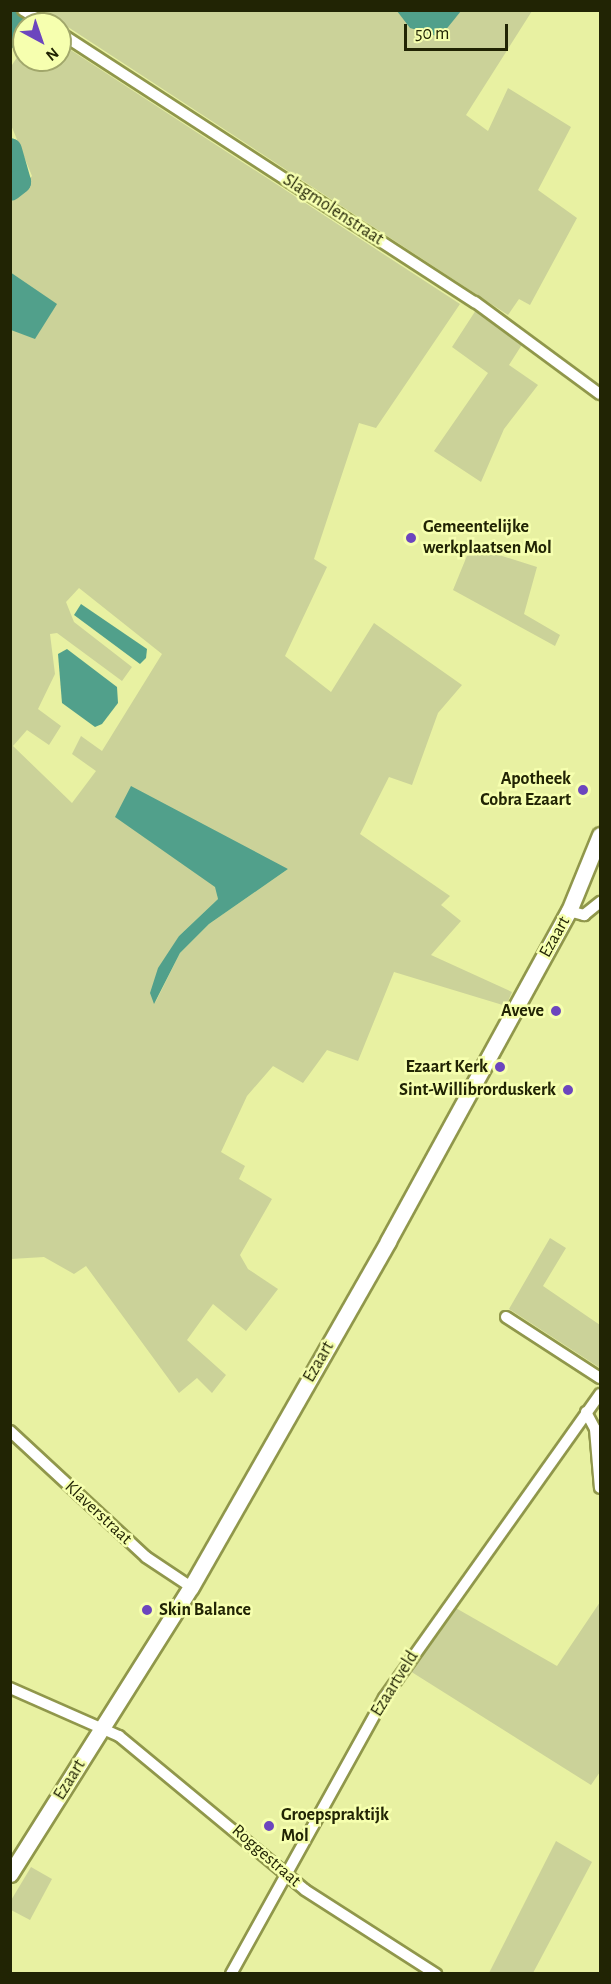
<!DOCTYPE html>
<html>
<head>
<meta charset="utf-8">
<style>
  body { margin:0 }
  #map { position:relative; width:611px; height:1984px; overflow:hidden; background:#e8f1a2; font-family:"Alegreya Sans",sans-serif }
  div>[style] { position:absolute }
  .green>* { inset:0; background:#cbd299 }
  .water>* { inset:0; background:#51a08b }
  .stream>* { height:4px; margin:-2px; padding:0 2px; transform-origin:2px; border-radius:2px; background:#51a08b }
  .river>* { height:24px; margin:-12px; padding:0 12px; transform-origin:12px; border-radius:12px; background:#51a08b }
  .roads { filter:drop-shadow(2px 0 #90974b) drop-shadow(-2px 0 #90974b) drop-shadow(0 2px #90974b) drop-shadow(0 -2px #90974b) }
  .minor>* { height:10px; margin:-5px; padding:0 5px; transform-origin:5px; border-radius:5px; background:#fff }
  .secondary>* { height:15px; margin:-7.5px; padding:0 7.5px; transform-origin:7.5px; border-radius:7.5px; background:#fff }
  .dots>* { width:16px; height:16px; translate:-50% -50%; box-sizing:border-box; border:3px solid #f6ffaf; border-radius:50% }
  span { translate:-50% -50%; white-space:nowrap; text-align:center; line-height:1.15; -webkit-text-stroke:5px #f6ffaf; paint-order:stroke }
  .street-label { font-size:18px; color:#212404 }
  .poi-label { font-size:18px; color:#212404; font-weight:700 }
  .left { translate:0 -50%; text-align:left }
  .right { translate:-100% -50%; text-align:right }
  .frame { position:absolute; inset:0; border:12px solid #212404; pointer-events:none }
  .north { position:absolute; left:12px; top:12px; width:60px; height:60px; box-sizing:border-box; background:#f6ffaf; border:2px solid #a1a76b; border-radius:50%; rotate:140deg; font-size:16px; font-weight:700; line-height:24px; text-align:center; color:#212404 }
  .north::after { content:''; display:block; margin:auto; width:21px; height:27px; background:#6c46be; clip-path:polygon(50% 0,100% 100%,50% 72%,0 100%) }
  .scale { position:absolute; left:404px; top:24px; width:104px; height:27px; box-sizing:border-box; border:3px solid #212404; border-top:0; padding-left:8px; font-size:18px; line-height:21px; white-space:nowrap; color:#212404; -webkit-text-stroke:4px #f6ffaf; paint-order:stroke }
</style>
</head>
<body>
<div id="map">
  <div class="green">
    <i style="clip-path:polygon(532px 11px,466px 115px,488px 131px,508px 88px,571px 127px,538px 190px,577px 218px,530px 305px,519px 299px,508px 315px,45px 12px)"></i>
    <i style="clip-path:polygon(evenodd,60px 43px,460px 304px,376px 428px,359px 423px,314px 559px,327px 567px,285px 656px,331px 692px,374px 623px,462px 685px,438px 713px,412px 785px,389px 777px,360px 834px,450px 896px,441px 905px,461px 921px,431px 955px,512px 992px,506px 1006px,394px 972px,358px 1061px,327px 1050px,303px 1083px,273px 1066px,247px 1096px,221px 1152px,245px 1166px,239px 1179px,272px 1199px,240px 1255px,248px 1269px,278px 1289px,246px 1331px,213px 1304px,187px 1340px,226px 1375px,212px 1393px,197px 1378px,179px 1393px,86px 1266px,74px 1274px,44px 1257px,11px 1259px,10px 201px,32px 176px,11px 125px,10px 68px,24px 47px,24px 60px,60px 60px,60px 43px,79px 588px,162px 654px,102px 751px,81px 736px,72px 754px,96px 771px,72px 803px,13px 746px,27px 730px,49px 745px,61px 726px,38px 709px,55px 674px,50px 634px,57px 633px,122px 681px,132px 667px,74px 622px,66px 602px,79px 588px,60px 43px,116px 817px,288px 869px,209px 924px,180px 953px,155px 1003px,179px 936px,218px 899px,216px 887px,116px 817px)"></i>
    <i style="clip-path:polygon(476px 310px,523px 343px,509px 365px,538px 385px,504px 429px,481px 482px,434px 451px,488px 373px,452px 347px)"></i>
    <i style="clip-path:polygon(471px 546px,537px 567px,524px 614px,560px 635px,555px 646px,453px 590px)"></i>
    <i style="clip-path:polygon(550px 1238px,566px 1248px,543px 1286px,600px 1325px,600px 1368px,509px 1309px)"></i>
    <i style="clip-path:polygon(600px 1602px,600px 1772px,591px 1785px,410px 1671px,454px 1607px,557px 1666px)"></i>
    <i style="clip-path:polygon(556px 1841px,592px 1862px,533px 1973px,489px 1973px)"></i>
    <i style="clip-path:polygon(31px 1867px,52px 1879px,30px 1920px,11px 1910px,10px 1902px)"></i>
  </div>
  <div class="water">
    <i style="clip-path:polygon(397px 11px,461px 11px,440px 37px,410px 28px)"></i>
    <i style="clip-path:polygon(10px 272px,57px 304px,35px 339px,11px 330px)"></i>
    <i style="clip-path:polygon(81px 604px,147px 649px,146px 658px,140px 664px,74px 615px)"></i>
    <i style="clip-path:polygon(67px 649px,117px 687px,118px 703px,102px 724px,95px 727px,62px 703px,58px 654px)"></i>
    <i style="clip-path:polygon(131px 786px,288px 869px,209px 924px,180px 953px,154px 1004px,150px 993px,158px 968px,179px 936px,218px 899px,215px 887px,115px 817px)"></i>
  </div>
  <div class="stream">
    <i style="left:10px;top:29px;width:4px;rotate:27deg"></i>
  </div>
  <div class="river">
    <i style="left:10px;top:36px;width:32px;rotate:-55deg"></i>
    <i style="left:10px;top:150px;width:33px;rotate:74deg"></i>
    <i style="left:19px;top:182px;width:11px;rotate:142deg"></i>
  </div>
  <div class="roads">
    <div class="minor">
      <i style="left:23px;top:10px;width:27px;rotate:31deg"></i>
      <i style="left:60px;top:33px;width:495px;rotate:33deg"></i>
      <i style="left:475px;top:302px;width:155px;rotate:36.4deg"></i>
      <i style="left:569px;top:911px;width:16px;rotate:15deg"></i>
      <i style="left:584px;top:915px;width:21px;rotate:-39deg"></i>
      <i style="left:506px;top:1317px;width:112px;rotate:33deg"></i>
      <i style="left:586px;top:1412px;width:19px;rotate:62deg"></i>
      <i style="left:595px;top:1429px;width:59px;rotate:85.2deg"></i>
      <i style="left:10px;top:1431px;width:185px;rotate:42.8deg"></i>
      <i style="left:146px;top:1557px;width:54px;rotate:33.7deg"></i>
      <i style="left:10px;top:1688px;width:119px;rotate:23.8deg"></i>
      <i style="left:119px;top:1736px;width:241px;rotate:39.6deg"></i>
      <i style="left:305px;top:1890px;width:156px;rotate:32.7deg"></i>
      <i style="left:231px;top:1974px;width:316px;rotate:-61deg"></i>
      <i style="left:384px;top:1698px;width:373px;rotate:-54.6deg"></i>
    </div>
    <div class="secondary">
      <i style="left:10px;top:1874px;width:339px;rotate:-57.8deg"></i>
      <i style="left:191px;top:1587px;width:398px;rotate:-60.3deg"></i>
      <i style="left:388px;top:1241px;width:376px;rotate:-61.3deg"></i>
      <i style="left:569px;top:911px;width:82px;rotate:-67.8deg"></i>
    </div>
  </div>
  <div class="dots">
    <i style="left:411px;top:538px;background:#6c46be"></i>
    <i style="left:583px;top:790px;background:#6c46be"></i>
    <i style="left:556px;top:1011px;background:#6c46be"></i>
    <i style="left:500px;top:1067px;background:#6c46be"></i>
    <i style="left:568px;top:1090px;background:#6c46be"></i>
    <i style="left:147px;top:1610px;background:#6c46be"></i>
    <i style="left:269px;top:1826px;background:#6c46be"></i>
  </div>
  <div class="street-label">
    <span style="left:333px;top:210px;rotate:33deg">Slagmolenstraat</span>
    <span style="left:555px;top:937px;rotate:-61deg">Ezaart</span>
    <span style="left:319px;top:1362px;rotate:-60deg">Ezaart</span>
    <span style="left:98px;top:1513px;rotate:43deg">Klaverstraat</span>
    <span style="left:395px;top:1684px;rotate:-58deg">Ezaartveld</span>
    <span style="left:70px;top:1780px;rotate:-58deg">Ezaart</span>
    <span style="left:266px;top:1856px;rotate:41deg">Roggestraat</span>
  </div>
  <div class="poi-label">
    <span class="left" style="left:423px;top:538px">Gemeentelijke<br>werkplaatsen Mol</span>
    <span class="right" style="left:571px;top:790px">Apotheek<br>Cobra Ezaart</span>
    <span class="right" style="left:544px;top:1011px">Aveve</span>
    <span class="right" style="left:488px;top:1067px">Ezaart Kerk</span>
    <span class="right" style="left:556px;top:1090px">Sint-Willibrorduskerk</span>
    <span class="left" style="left:159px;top:1610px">Skin Balance</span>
    <span class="left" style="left:281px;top:1826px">Groepspraktijk<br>Mol</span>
  </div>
  <div class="frame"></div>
  <div class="north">N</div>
  <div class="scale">50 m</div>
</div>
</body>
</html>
